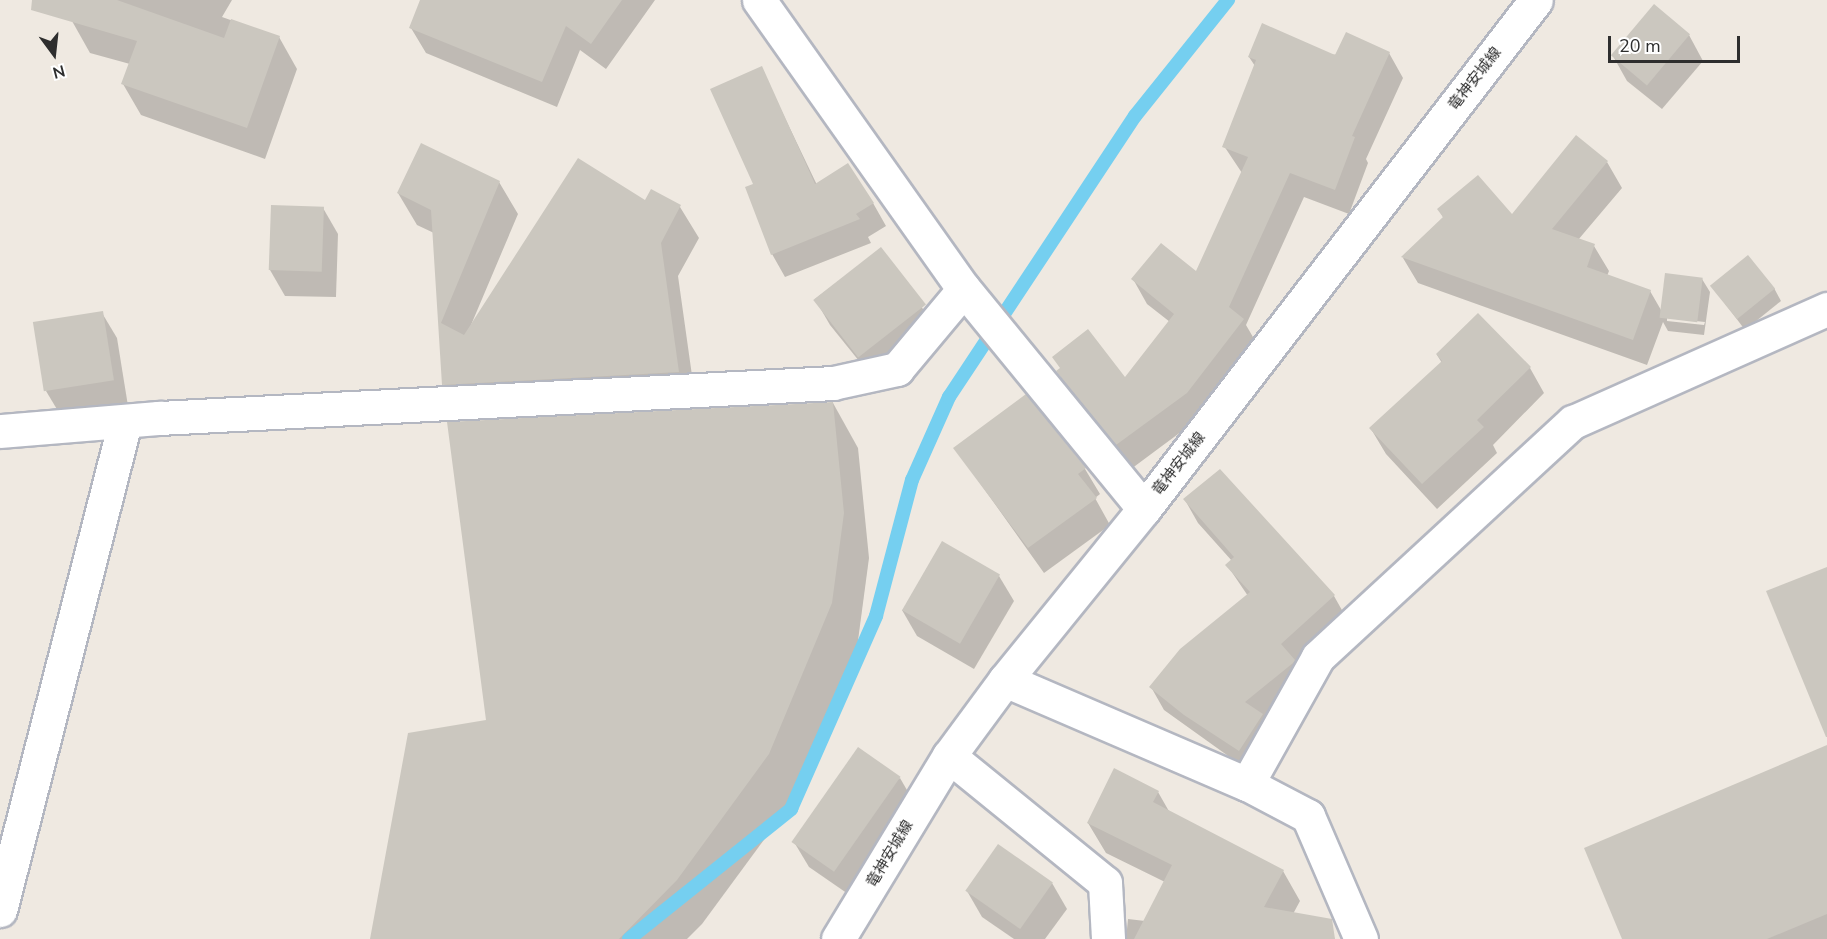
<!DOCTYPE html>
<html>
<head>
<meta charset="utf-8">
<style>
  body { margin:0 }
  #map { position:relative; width:1827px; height:939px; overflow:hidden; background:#efe9e1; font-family:"Nunito Sans","Noto Sans JP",sans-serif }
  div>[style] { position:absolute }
  .shadow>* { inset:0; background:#0003 }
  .stream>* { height:14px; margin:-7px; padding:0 7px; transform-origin:7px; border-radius:7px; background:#75cff0 }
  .building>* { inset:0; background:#cbc7bf; transform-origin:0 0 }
  .roads { filter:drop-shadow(2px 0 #b4b7c1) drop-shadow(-2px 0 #b4b7c1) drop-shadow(0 2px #b4b7c1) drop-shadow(0 -2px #b4b7c1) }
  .street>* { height:33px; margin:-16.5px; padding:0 16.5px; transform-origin:16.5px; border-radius:16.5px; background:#fff }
  .secondary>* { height:33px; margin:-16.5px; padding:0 16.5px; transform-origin:16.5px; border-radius:16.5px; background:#fff }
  span { translate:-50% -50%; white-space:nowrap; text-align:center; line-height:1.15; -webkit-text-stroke:6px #fff; paint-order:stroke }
  .street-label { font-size:15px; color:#2e2e2e }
  .north { position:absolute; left:24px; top:24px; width:60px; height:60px; -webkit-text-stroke:4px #fff; paint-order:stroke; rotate:165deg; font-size:16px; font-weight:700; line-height:24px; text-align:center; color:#2e2e2e }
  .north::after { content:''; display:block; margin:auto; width:21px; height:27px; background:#2e2e2e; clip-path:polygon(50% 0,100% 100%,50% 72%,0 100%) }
  .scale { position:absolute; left:1608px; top:36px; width:132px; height:27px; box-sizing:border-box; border:3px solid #2e2e2e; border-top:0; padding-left:8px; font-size:18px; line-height:21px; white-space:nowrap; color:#2e2e2e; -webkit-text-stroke:4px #fff; paint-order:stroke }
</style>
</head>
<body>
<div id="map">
  <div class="shadow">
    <i style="clip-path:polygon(78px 0,232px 0,222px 17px,279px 37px,297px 69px,265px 159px,141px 115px,123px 84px,130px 64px,90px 53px,72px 21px)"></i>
    <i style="clip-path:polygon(422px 0,655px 0,606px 69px,580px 50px,557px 107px,426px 53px,411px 28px)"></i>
    <i style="clip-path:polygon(1689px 35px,1703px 61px,1662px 109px,1627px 81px,1613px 56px)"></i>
    <i style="clip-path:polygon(1389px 53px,1403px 78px,1366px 159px,1368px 163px,1349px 214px,1304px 197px,1246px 325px,1257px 344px,1201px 417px,1131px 469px,1072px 396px,1058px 372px,1125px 380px,1170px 322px,1147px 304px,1133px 279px,1197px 273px,1242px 173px,1224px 146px,1255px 66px,1249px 57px)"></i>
    <i style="clip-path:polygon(761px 68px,817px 185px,873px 203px,886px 226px,868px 237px,871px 243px,785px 277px,772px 254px,755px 185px)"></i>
    <i style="clip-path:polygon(evenodd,1607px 162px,1622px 188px,1578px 240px,1594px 246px,1609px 271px,1607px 276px,1650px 291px,1661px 310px,1702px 279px,1710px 292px,1704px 335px,1668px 331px,1663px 322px,1647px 365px,1418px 283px,1403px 258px,1444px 219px,1439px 210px,1512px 216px,1607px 162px,1667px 318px,1705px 322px,1704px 325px,1667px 321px,1667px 318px)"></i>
    <i style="clip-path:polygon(499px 182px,518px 214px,471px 325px,645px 203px,651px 191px,680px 207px,699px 238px,678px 276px,696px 404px,462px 416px,444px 384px,434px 233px,417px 225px,398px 193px)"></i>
    <i style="clip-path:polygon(323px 208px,338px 234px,336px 297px,285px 296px,270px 270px)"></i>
    <i style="clip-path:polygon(881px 249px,939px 332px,876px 382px,830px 325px,815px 299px)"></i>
    <i style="clip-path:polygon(1712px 286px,1774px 288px,1781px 301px,1745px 330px)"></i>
    <i style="clip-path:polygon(102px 313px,117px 338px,128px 406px,61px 416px,46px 391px)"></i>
    <i style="clip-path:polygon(1437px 355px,1530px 368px,1544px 393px,1493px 445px,1497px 453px,1437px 509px,1386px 454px,1371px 429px,1442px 363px)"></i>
    <i style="clip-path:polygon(833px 403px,858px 448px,869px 558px,857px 648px,794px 799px,702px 924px,687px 939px,372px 939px,488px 721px)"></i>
    <i style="clip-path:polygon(955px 448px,1085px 469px,1100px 494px,1095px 498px,1110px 525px,1044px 573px)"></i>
    <i style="clip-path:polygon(1220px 471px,1334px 596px,1347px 619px,1252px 773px,1164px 710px,1151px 687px,1248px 596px,1227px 565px,1232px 561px,1198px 523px,1185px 500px)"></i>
    <i style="clip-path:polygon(999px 576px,1014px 601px,974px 669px,917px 636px,902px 610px)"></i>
    <i style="clip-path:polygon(1827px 747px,1827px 939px,1624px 939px)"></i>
    <i style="clip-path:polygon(900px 778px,915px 804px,851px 896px,809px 867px,794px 842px)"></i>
    <i style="clip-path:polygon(1158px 792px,1170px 813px,1283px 871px,1300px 901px,1293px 914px,1324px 920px,1335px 939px,1126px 939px,1128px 919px,1145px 921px,1165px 882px,1106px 853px,1088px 823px)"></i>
    <i style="clip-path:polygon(1052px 883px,1067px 909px,1045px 939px,1014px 939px,982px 917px,967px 891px)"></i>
  </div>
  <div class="stream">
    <i style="left:629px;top:939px;width:208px;rotate:-38.7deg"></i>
    <i style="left:791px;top:809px;width:211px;rotate:-66.2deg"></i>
    <i style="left:876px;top:616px;width:141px;rotate:-75.2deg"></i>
    <i style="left:912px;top:480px;width:91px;rotate:-66deg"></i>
    <i style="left:949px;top:397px;width:337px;rotate:-56.5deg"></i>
    <i style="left:1135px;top:116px;width:149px;rotate:-51.3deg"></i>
  </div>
  <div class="building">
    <i style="clip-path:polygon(32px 0,117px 0,224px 38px,231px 19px,280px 36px,247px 128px,121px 84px,137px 41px,31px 10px)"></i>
    <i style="clip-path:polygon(420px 0,622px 0,591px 44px,566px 26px,542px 82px,409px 28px)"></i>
    <i style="left:1654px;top:4px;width:47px;height:67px;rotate:40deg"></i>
    <i style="clip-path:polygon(1262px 23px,1335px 55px,1346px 32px,1390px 52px,1352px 136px,1355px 137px,1335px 190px,1290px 173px,1229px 307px,1244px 319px,1187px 393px,1116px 445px,1056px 371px,1060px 368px,1052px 357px,1088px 329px,1125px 377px,1174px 314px,1131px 279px,1161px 243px,1196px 271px,1248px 157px,1222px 147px,1256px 60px,1248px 57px)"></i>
    <i style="clip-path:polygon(762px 66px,815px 184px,848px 163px,874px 203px,856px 214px,860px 219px,771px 255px,745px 187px,753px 184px,710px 89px)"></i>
    <i style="clip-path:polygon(1576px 135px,1608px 161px,1552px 229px,1595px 244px,1587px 267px,1651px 290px,1633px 340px,1401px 257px,1443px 217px,1437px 209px,1478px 175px,1512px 214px)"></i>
    <i style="clip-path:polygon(421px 143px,500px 181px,441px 323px,464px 335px,578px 158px,645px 200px,651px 189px,681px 205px,661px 243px,679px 372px,442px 385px,431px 210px,397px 193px)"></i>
    <i style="left:271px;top:205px;width:53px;height:65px;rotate:2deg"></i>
    <i style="left:881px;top:247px;width:73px;height:86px;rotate:52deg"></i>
    <i style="left:1748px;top:255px;width:43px;height:49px;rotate:51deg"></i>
    <i style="left:1665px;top:273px;width:38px;height:45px;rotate:7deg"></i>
    <i style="left:103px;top:311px;width:70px;height:71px;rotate:81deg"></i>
    <i style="clip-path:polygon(1478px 313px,1531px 367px,1477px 420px,1484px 427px,1422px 484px,1369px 428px,1442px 361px,1436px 354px)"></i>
    <i style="clip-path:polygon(1026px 394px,1086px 468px,1078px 474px,1097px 498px,1028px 548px,953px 448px)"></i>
    <i style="clip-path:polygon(833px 402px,844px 513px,832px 603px,769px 754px,677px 880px,619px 939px,370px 939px,408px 733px,486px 720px,447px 422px)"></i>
    <i style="clip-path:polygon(1220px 469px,1335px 595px,1281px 644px,1295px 660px,1293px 663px,1245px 702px,1263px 714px,1239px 751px,1184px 715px,1149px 687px,1180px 649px,1250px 592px,1225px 565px,1234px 557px,1183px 499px)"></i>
    <i style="left:942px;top:541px;width:67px;height:80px;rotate:30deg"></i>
    <i style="clip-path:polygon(1827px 567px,1827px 737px,1826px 737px,1766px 591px)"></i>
    <i style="clip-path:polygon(1827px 745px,1827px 914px,1767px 939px,1622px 939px,1584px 848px)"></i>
    <i style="left:858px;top:747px;width:52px;height:116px;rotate:35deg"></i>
    <i style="clip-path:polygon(1114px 768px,1159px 791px,1153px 802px,1284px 870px,1264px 907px,1332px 919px,1335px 939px,1134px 939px,1172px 865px,1087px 823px)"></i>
    <i style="left:998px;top:844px;width:67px;height:57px;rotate:35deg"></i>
  </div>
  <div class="roads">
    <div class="street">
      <i style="left:759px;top:0;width:354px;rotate:54.7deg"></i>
      <i style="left:964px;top:289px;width:284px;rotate:50.7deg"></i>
      <i style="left:0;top:431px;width:160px;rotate:-4.7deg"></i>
      <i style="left:159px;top:418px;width:675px;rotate:-2.97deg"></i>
      <i style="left:833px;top:383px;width:66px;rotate:-12.3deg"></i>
      <i style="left:897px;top:369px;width:104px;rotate:-50.1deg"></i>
      <i style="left:1005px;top:680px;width:263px;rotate:23.3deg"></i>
      <i style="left:1247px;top:784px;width:69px;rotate:27.7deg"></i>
      <i style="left:1308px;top:816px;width:134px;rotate:66.7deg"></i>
      <i style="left:949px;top:756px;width:201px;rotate:39.1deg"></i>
      <i style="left:1105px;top:883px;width:56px;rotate:86.9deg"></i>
      <i style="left:1247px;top:784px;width:145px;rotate:-60.8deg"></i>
      <i style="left:1318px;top:657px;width:347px;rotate:-42.7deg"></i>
      <i style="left:1573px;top:422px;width:278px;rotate:-24deg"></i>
      <i style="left:0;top:910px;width:504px;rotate:-75.63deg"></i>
    </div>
    <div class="secondary">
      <i style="left:838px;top:939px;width:214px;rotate:-58.8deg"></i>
      <i style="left:949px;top:756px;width:94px;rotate:-53.6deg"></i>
      <i style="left:1005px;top:680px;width:220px;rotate:-50.9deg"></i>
      <i style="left:1144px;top:509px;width:642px;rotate:-52.4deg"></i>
    </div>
  </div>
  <div class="street-label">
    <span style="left:1475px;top:79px;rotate:-52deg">竜神安城線</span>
    <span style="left:1179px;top:464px;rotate:-52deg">竜神安城線</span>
    <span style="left:890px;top:854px;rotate:-59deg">竜神安城線</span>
  </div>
  <div class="north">N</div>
  <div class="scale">20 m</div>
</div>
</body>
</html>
